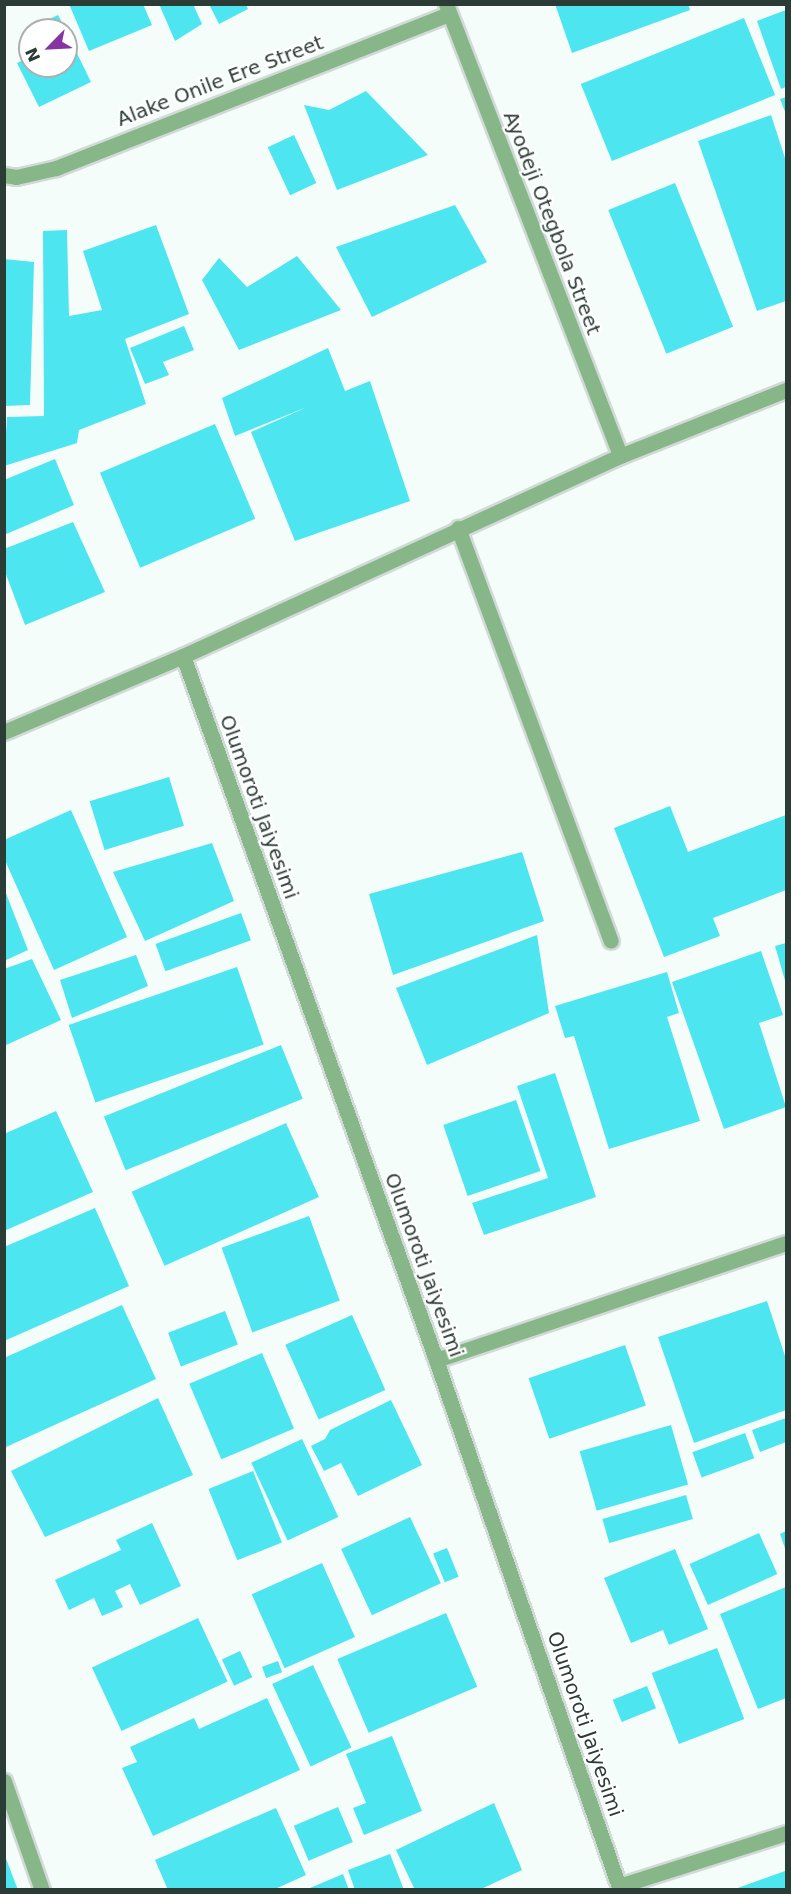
<!DOCTYPE html>
<html>
<head>
<meta charset="utf-8">
<style>
  body { margin:0 }
  #map { position:relative; width:791px; height:1894px; overflow:hidden; background:#f5fdfa; font-family:"DejaVu Sans",sans-serif }
  div>[style] { position:absolute }
  .building>* { inset:0; background:#4de5f0; transform-origin:0 0 }
  .roads { filter:drop-shadow(2px 0 #d1dad7) drop-shadow(-2px 0 #d1dad7) drop-shadow(0 2px #d1dad7) drop-shadow(0 -2px #d1dad7) }
  .minor>* { height:15px; margin:-7.5px; padding:0 7.5px; transform-origin:7.5px; border-radius:7.5px; background:#87b688 }
  span { translate:-50% -50%; white-space:nowrap; text-align:center; line-height:1.15; -webkit-text-stroke:4.5px #fff; paint-order:stroke }
  .street-label { font-size:20px; color:#2b3c37 }
  .frame { position:absolute; inset:0; border:6px solid #2b3c37; pointer-events:none }
  .north { position:absolute; left:18px; top:18px; width:60px; height:60px; box-sizing:border-box; background:#fff; border:2px solid #aab1af; border-radius:50%; rotate:246deg; font-size:16px; font-weight:700; line-height:24px; text-align:center; color:#2b3c37 }
  .north::after { content:''; display:block; margin:auto; width:21px; height:27px; background:#8733a1; clip-path:polygon(50% 0,100% 100%,50% 72%,0 100%) }
</style>
</head>
<body>
<div id="map">
  <div class="building">
    <i style="clip-path:polygon(69px 4px,143px 4px,152px 25px,89px 51px)"></i>
    <i style="clip-path:polygon(159px 4px,193px 4px,202px 24px,175px 41px)"></i>
    <i style="clip-path:polygon(209px 4px,246px 4px,248px 9px,219px 24px)"></i>
    <i style="clip-path:polygon(555px 4px,688px 4px,690px 10px,572px 53px)"></i>
    <i style="clip-path:polygon(786px 10px,786px 87px,781px 89px,757px 21px)"></i>
    <i style="clip-path:polygon(58px 15px,66px 30px,30px 30px,30px 45px,24px 31px)"></i>
    <i style="left:744px;top:18px;width:83px;height:176px;rotate:68deg"></i>
    <i style="clip-path:polygon(66px 31px,91px 82px,39px 107px,17px 63px,30px 57px,30px 66px,66px 66px)"></i>
    <i style="clip-path:polygon(366px 91px,428px 155px,337px 190px,304px 105px,329px 110px)"></i>
    <i style="clip-path:polygon(786px 97px,786px 114px,780px 99px)"></i>
    <i style="clip-path:polygon(771px 115px,786px 161px,786px 301px,757px 311px,698px 141px)"></i>
    <i style="left:294px;top:135px;width:53px;height:29px;rotate:65deg"></i>
    <i style="left:675px;top:183px;width:155px;height:72px;rotate:68deg"></i>
    <i style="clip-path:polygon(455px 205px,487px 262px,372px 317px,336px 247px)"></i>
    <i style="clip-path:polygon(156px 225px,189px 314px,125px 339px,146px 404px,79px 430px,77px 443px,4px 466px,7px 417px,44px 416px,43px 231px,67px 230px,69px 316px,102px 310px,83px 251px)"></i>
    <i style="clip-path:polygon(297px 256px,341px 310px,239px 350px,202px 280px,219px 258px,247px 287px)"></i>
    <i style="clip-path:polygon(4px 259px,34px 262px,30px 405px,4px 406px)"></i>
    <i style="clip-path:polygon(184px 326px,194px 350px,163px 362px,169px 375px,145px 384px,130px 348px)"></i>
    <i style="clip-path:polygon(328px 348px,345px 391px,370px 381px,410px 501px,295px 541px,251px 432px,307px 407px,235px 436px,222px 398px)"></i>
    <i style="left:215px;top:424px;width:103px;height:125px;rotate:67deg"></i>
    <i style="clip-path:polygon(55px 459px,74px 505px,4px 535px,4px 480px)"></i>
    <i style="clip-path:polygon(73px 522px,105px 592px,25px 625px,4px 569px,4px 549px)"></i>
    <i style="left:169px;top:777px;width:51px;height:83px;rotate:73deg"></i>
    <i style="clip-path:polygon(670px 806px,688px 852px,786px 815px,786px 890px,713px 918px,720px 936px,664px 957px,614px 828px)"></i>
    <i style="clip-path:polygon(71px 810px,127px 937px,54px 970px,4px 858px,4px 840px)"></i>
    <i style="clip-path:polygon(212px 843px,234px 901px,145px 941px,113px 872px)"></i>
    <i style="clip-path:polygon(522px 852px,544px 921px,393px 975px,369px 894px)"></i>
    <i style="clip-path:polygon(4px 888px,28px 950px,4px 961px)"></i>
    <i style="left:241px;top:913px;width:29px;height:91px;rotate:70deg"></i>
    <i style="clip-path:polygon(537px 935px,549px 1013px,427px 1065px,396px 988px)"></i>
    <i style="clip-path:polygon(786px 943px,786px 984px,775px 946px)"></i>
    <i style="clip-path:polygon(761px 951px,783px 1015px,759px 1023px,786px 1107px,724px 1129px,672px 982px)"></i>
    <i style="clip-path:polygon(136px 955px,148px 986px,72px 1018px,60px 980px)"></i>
    <i style="clip-path:polygon(32px 959px,61px 1020px,4px 1046px,4px 969px)"></i>
    <i style="left:237px;top:967px;width:82px;height:178px;rotate:71deg"></i>
    <i style="clip-path:polygon(667px 972px,679px 1013px,667px 1017px,700px 1121px,609px 1149px,574px 1036px,565px 1038px,555px 1006px)"></i>
    <i style="left:281px;top:1045px;width:58px;height:191px;rotate:68deg"></i>
    <i style="clip-path:polygon(555px 1073px,596px 1197px,484px 1235px,472px 1203px,548px 1178px,517px 1086px)"></i>
    <i style="left:516px;top:1100px;width:75px;height:77px;rotate:71deg"></i>
    <i style="clip-path:polygon(56px 1111px,93px 1192px,4px 1231px,4px 1134px)"></i>
    <i style="left:286px;top:1123px;width:81px;height:169px;rotate:66deg"></i>
    <i style="clip-path:polygon(95px 1208px,129px 1286px,4px 1341px,4px 1247px)"></i>
    <i style="left:309px;top:1216px;width:90px;height:93px;rotate:70deg"></i>
    <i style="clip-path:polygon(767px 1301px,786px 1359px,786px 1410px,694px 1443px,658px 1337px)"></i>
    <i style="clip-path:polygon(122px 1305px,156px 1379px,6px 1447px,4px 1358px)"></i>
    <i style="left:225px;top:1311px;width:36px;height:61px;rotate:69deg"></i>
    <i style="left:352px;top:1315px;width:82px;height:73px;rotate:66deg"></i>
    <i style="left:625px;top:1345px;width:64px;height:102px;rotate:71deg"></i>
    <i style="left:262px;top:1353px;width:82px;height:79px;rotate:67deg"></i>
    <i style="clip-path:polygon(158px 1398px,193px 1475px,45px 1537px,11px 1471px)"></i>
    <i style="clip-path:polygon(391px 1400px,422px 1465px,358px 1496px,341px 1463px,324px 1471px,311px 1446px,325px 1439px,330px 1430px)"></i>
    <i style="clip-path:polygon(786px 1418px,786px 1442px,760px 1452px,752px 1430px)"></i>
    <i style="left:671px;top:1425px;width:62px;height:95px;rotate:74deg"></i>
    <i style="left:745px;top:1433px;width:27px;height:56px;rotate:70deg"></i>
    <i style="left:302px;top:1439px;width:86px;height:56px;rotate:65deg"></i>
    <i style="left:253px;top:1471px;width:77px;height:48px;rotate:68deg"></i>
    <i style="left:686px;top:1495px;width:25px;height:87px;rotate:74deg"></i>
    <i style="left:410px;top:1517px;width:73px;height:76px;rotate:65deg"></i>
    <i style="clip-path:polygon(152px 1523px,181px 1586px,140px 1605px,130px 1584px,115px 1591px,123px 1607px,102px 1616px,94px 1598px,69px 1610px,55px 1580px,121px 1550px,116px 1540px)"></i>
    <i style="clip-path:polygon(786px 1531px,786px 1551px,780px 1534px)"></i>
    <i style="left:759px;top:1533px;width:45px;height:76px;rotate:66deg"></i>
    <i style="left:447px;top:1548px;width:31px;height:15px;rotate:68deg"></i>
    <i style="clip-path:polygon(675px 1549px,708px 1629px,669px 1645px,663px 1630px,631px 1643px,604px 1578px)"></i>
    <i style="left:322px;top:1563px;width:81px;height:77px;rotate:66deg"></i>
    <i style="clip-path:polygon(786px 1587px,786px 1698px,758px 1709px,720px 1614px)"></i>
    <i style="left:446px;top:1613px;width:80px;height:118px;rotate:67deg"></i>
    <i style="left:198px;top:1618px;width:70px;height:117px;rotate:65deg"></i>
    <i style="left:717px;top:1648px;width:76px;height:70px;rotate:69deg"></i>
    <i style="left:240px;top:1651px;width:29px;height:20px;rotate:65deg"></i>
    <i style="left:278px;top:1661px;width:12px;height:17px;rotate:70deg"></i>
    <i style="left:313px;top:1665px;width:91px;height:45px;rotate:65deg"></i>
    <i style="left:647px;top:1686px;width:24px;height:37px;rotate:68deg"></i>
    <i style="clip-path:polygon(267px 1698px,300px 1770px,153px 1836px,122px 1768px,137px 1762px,130px 1747px,194px 1718px,199px 1729px)"></i>
    <i style="clip-path:polygon(392px 1736px,422px 1811px,364px 1835px,353px 1808px,366px 1803px,346px 1754px)"></i>
    <i style="clip-path:polygon(494px 1803px,522px 1870px,479px 1890px,415px 1890px,396px 1850px)"></i>
    <i style="left:338px;top:1807px;width:38px;height:48px;rotate:67deg"></i>
    <i style="clip-path:polygon(276px 1808px,306px 1875px,273px 1890px,168px 1890px,155px 1860px)"></i>
    <i style="clip-path:polygon(390px 1854px,404px 1890px,355px 1890px,348px 1870px)"></i>
    <i style="clip-path:polygon(5px 1856px,18px 1890px,4px 1890px)"></i>
    <i style="clip-path:polygon(785px 1871px,786px 1890px,735px 1890px,735px 1889px)"></i>
    <i style="clip-path:polygon(343px 1874px,349px 1890px,311px 1890px,310px 1888px)"></i>
  </div>
  <div class="roads">
    <div class="minor">
      <i style="left:446px;top:4px;width:484px;rotate:68.9deg"></i>
      <i style="left:4px;top:175px;width:12px;rotate:9deg"></i>
      <i style="left:16px;top:177px;width:41px;rotate:-12.7deg"></i>
      <i style="left:56px;top:168px;width:422px;rotate:-21.4deg"></i>
      <i style="left:458px;top:528px;width:440px;rotate:69.7deg"></i>
      <i style="left:183px;top:656px;width:748px;rotate:70.23deg"></i>
      <i style="left:436px;top:1360px;width:561px;rotate:70.85deg"></i>
      <i style="left:4px;top:732px;width:194px;rotate:-23deg"></i>
      <i style="left:183px;top:656px;width:481px;rotate:-24.6deg"></i>
      <i style="left:620px;top:456px;width:179px;rotate:-21.7deg"></i>
      <i style="left:436px;top:1360px;width:369px;rotate:-18.5deg"></i>
      <i style="left:4px;top:1781px;width:115px;rotate:70.8deg"></i>
      <i style="left:619px;top:1886px;width:175px;rotate:-17.6deg"></i>
    </div>
  </div>
  <div class="street-label">
    <span style="left:220px;top:81px;rotate:-21deg">Alake Onile Ere Street</span>
    <span style="left:552px;top:223px;rotate:69deg">Ayodeji Otegbola Street</span>
    <span style="left:259px;top:807px;rotate:70deg">Olumoroti Jaiyesimi</span>
    <span style="left:424px;top:1265px;rotate:70deg">Olumoroti Jaiyesimi</span>
    <span style="left:585px;top:1724px;rotate:71deg">Olumoroti Jaiyesimi</span>
  </div>
  <div class="frame"></div>
  <div class="north">N</div>
</div>
</body>
</html>
